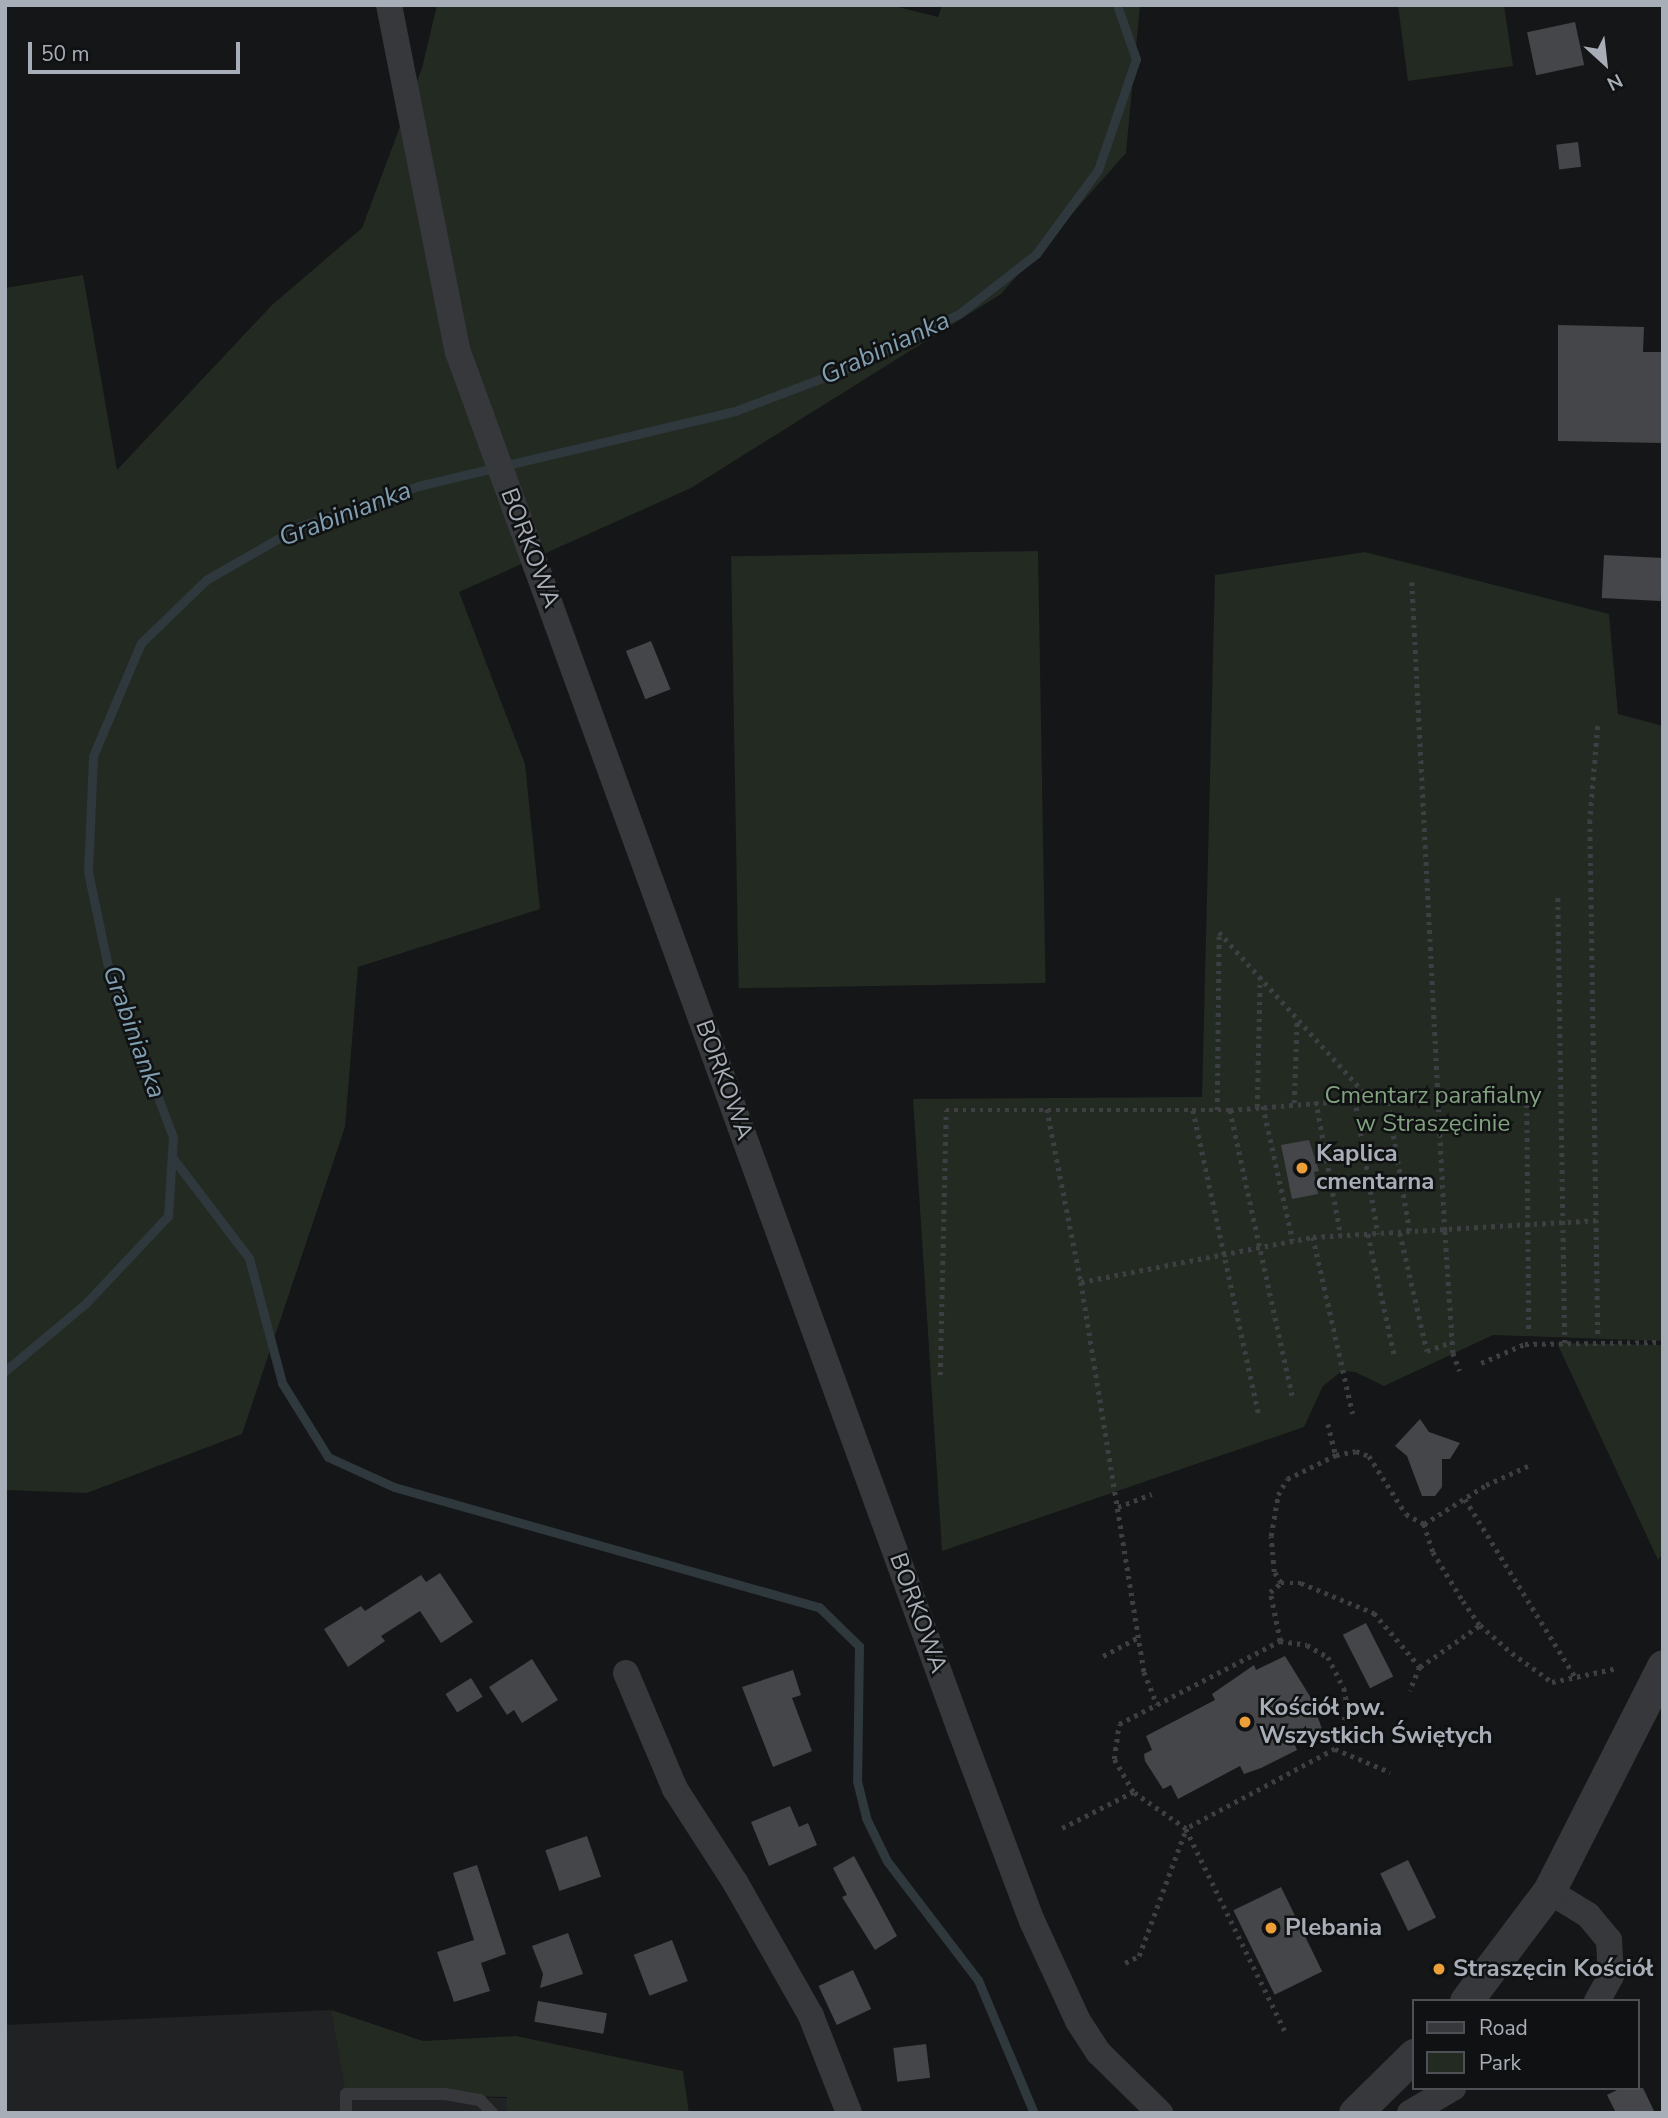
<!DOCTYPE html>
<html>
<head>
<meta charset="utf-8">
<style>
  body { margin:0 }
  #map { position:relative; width:1668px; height:2118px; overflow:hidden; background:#151617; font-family:"Nunito Sans",sans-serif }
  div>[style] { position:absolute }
  .built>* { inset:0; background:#212224 }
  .green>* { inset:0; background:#222a22; transform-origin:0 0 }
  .stream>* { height:9px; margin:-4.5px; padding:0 4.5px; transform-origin:4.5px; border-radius:4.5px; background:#2e383d }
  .building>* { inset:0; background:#44464a; transform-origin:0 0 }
  .path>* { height:4.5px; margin-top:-2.25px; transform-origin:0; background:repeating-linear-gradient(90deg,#3d3f43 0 3.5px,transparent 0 8.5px) }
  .service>* { height:12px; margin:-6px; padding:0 6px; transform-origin:6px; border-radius:6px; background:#37383c }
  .minor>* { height:26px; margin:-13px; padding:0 13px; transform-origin:13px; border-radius:13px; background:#37383c }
  .tertiary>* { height:33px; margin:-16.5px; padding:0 16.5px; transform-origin:16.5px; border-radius:16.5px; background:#37383c }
  .dots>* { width:19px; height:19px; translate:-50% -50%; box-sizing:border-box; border:4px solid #101112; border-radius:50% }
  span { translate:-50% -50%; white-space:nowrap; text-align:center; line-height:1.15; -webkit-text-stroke:5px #101112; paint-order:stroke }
  .street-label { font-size:24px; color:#a8aeb7 }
  .park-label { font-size:24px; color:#81a17f }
  .poi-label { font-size:24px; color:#a8aeb7; font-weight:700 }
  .left { translate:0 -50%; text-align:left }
  .water-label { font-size:26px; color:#809fb1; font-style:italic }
  .frame { position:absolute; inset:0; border:7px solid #a8aeb7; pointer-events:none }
  .legend { position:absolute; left:1412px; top:1999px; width:228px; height:91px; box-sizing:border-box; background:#101112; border:2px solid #4d5054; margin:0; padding:9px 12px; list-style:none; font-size:21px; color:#a8aeb7 }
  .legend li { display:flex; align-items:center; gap:14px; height:35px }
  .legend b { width:35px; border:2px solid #4d5054 }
  .north { position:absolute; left:1570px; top:28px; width:70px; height:70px; -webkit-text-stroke:5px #101112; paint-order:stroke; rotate:153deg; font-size:19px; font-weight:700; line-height:28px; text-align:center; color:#a8aeb7 }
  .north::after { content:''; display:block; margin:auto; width:24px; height:32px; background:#a8aeb7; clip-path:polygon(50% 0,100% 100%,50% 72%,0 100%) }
  .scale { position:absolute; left:28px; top:42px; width:212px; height:32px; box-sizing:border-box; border:4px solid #a8aeb7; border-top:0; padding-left:9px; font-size:21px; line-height:24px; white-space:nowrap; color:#a8aeb7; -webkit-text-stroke:5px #101112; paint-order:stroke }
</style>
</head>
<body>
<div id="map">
  <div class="built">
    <i style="clip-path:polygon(331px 2010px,347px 2094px,507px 2098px,507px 2113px,5px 2113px,5px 2025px)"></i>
  </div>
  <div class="green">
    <i style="clip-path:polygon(437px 5px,890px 5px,938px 17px,942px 5px,1140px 5px,1126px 153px,1001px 294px,691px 488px,459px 592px,525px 764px,540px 909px,358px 967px,345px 1127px,242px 1434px,87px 1493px,5px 1490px,5px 288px,83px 275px,117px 470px,272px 305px,362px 228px,422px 68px)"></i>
    <i style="clip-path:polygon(1398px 5px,1504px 5px,1513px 66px,1408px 81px)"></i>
    <i style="left:1038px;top:551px;width:432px;height:307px;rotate:89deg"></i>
    <i style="clip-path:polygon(1365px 552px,1609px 614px,1618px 714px,1663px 726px,1663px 1341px,1493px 1335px,1384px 1386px,1355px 1372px,1342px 1371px,1323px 1386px,1304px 1427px,942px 1551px,913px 1099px,1202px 1097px,1215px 575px)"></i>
    <i style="clip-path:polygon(1557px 1343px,1663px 1345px,1663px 1553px,1658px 1560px)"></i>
    <i style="clip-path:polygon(331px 2010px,423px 2041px,516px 2036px,683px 2071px,689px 2113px,507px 2113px,507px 2097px,346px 2094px)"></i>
  </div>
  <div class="stream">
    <i style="left:172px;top:1157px;width:127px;rotate:52.7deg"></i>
    <i style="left:249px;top:1258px;width:129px;rotate:75.2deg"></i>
    <i style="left:282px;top:1383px;width:87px;rotate:58.1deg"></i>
    <i style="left:328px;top:1457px;width:72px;rotate:24.4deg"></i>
    <i style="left:394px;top:1487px;width:442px;rotate:15.8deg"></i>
    <i style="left:819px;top:1607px;width:56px;rotate:44.3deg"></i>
    <i style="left:859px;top:1646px;width:135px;rotate:90.8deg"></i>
    <i style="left:857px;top:1781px;width:38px;rotate:76deg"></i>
    <i style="left:866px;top:1818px;width:48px;rotate:64deg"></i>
    <i style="left:887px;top:1861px;width:150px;rotate:52.6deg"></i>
    <i style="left:978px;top:1980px;width:144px;rotate:67.2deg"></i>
    <i style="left:5px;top:1371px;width:106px;rotate:-40deg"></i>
    <i style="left:86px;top:1303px;width:120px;rotate:-46.7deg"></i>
    <i style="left:168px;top:1216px;width:79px;rotate:-86.4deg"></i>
    <i style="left:173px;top:1137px;width:187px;rotate:-110.7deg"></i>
    <i style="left:107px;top:962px;width:92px;rotate:-101.9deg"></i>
    <i style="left:88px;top:872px;width:116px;rotate:-87.5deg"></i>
    <i style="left:93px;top:756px;width:123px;rotate:-67deg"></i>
    <i style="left:141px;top:643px;width:91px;rotate:-44.1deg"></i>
    <i style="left:206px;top:580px;width:108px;rotate:-29.9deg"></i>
    <i style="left:300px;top:526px;width:125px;rotate:-18.7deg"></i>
    <i style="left:418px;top:486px;width:326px;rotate:-13.3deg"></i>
    <i style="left:735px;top:411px;width:119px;rotate:-20.7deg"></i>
    <i style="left:846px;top:369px;width:126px;rotate:-26deg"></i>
    <i style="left:959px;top:314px;width:98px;rotate:-37.9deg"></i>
    <i style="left:1036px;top:254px;width:104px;rotate:-53.6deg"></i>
    <i style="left:1098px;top:170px;width:117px;rotate:-71.1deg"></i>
    <i style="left:1136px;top:59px;width:57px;rotate:-109.4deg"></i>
  </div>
  <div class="building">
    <i style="left:1575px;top:22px;width:44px;height:49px;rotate:78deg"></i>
    <i style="left:1578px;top:142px;width:25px;height:22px;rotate:83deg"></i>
    <i style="clip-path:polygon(1558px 325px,1644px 327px,1643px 352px,1661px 352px,1663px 360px,1663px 443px,1558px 441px)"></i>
    <i style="left:1604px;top:555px;width:59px;height:43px;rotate:3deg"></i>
    <i style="left:651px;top:641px;width:52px;height:27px;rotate:68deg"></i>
    <i style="clip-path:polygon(1309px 1140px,1319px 1171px,1314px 1172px,1318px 1194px,1292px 1199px,1281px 1145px)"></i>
    <i style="clip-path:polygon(1420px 1419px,1429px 1432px,1460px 1443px,1450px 1459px,1442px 1459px,1442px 1487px,1435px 1496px,1422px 1496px,1407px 1456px,1395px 1446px)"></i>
    <i style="clip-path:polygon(440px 1573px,473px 1622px,441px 1643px,420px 1611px,381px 1636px,385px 1641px,348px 1667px,324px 1629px,361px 1606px,365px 1611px,421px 1575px,426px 1582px)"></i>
    <i style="left:1366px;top:1623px;width:60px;height:26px;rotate:63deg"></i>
    <i style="clip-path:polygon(1285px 1656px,1311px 1698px,1322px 1729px,1294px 1743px,1297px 1750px,1261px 1768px,1244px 1774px,1240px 1766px,1178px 1799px,1171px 1785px,1163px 1789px,1145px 1761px,1144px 1754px,1152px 1750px,1146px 1736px,1215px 1700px,1212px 1694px,1254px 1665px,1256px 1670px)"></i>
    <i style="clip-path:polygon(532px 1659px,558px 1700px,522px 1723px,514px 1710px,507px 1715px,489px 1687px)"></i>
    <i style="clip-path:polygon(793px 1670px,801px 1695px,792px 1698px,812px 1751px,773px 1767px,742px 1687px)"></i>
    <i style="left:471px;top:1678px;width:22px;height:30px;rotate:58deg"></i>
    <i style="clip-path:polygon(790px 1806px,799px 1827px,808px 1823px,817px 1845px,769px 1866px,751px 1822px)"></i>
    <i style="left:587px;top:1836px;width:43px;height:44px;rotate:71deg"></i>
    <i style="clip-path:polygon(854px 1856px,897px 1936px,875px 1950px,842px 1897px,847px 1895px,833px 1868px)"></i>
    <i style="left:1408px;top:1860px;width:64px;height:31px;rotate:64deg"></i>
    <i style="clip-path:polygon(477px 1865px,506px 1954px,481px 1963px,490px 1991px,454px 2002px,437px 1952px,474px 1940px,453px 1873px)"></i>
    <i style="left:1281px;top:1887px;width:94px;height:53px;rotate:64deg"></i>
    <i style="clip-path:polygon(568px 1933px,583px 1974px,540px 1988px,543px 1974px,532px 1946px)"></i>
    <i style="left:672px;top:1940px;width:44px;height:41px;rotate:69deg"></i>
    <i style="left:853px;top:1970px;width:43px;height:38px;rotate:65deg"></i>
    <i style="left:538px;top:2001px;width:70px;height:21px;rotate:10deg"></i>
    <i style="left:926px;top:2044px;width:34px;height:33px;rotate:83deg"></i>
    <i style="clip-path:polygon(1621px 2088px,1643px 2088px,1655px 2113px,1616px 2113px,1607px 2095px)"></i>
  </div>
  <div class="path">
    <i style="left:1412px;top:582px;width:650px;rotate:87.09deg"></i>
    <i style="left:1445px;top:1231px;width:122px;rotate:86.2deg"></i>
    <i style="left:1453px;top:1353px;width:19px;rotate:69deg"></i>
    <i style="left:1598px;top:726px;width:94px;rotate:94.9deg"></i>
    <i style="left:1590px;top:820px;width:515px;rotate:89.11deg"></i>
    <i style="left:1558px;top:898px;width:445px;rotate:89.1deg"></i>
    <i style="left:1355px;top:1099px;width:137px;rotate:80.3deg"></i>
    <i style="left:1316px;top:1101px;width:137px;rotate:79.5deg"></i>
    <i style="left:1294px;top:1103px;width:85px;rotate:-88deg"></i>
    <i style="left:1527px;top:1104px;width:225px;rotate:89.5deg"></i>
    <i style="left:1263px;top:1106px;width:138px;rotate:77.5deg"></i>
    <i style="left:1257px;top:1107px;width:130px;rotate:-88.7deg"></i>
    <i style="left:1047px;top:1109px;width:176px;rotate:78.9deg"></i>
    <i style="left:1081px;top:1282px;width:395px;rotate:80.8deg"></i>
    <i style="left:1144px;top:1672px;width:35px;rotate:68deg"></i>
    <i style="left:1193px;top:1110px;width:312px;rotate:77.8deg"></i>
    <i style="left:1217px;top:1110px;width:178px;rotate:-89.4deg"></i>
    <i style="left:1219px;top:932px;width:225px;rotate:47.9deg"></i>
    <i style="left:1370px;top:1099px;width:18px;rotate:9deg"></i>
    <i style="left:1388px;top:1102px;width:132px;rotate:80.4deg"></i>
    <i style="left:1230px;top:1110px;width:292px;rotate:77.7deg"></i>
    <i style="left:1400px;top:1233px;width:121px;rotate:77.1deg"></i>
    <i style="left:1427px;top:1351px;width:27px;rotate:-20deg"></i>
    <i style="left:1368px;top:1234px;width:127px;rotate:77.7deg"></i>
    <i style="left:1313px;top:1237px;width:181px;rotate:77.3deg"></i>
    <i style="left:1081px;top:1282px;width:236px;rotate:-11deg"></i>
    <i style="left:1313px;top:1237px;width:284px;rotate:-3.4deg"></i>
    <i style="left:1481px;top:1363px;width:48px;rotate:-23.4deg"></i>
    <i style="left:1525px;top:1344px;width:138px;rotate:-0.8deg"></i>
    <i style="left:940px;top:1375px;width:265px;rotate:-88.7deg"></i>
    <i style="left:946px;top:1110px;width:284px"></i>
    <i style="left:1230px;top:1110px;width:140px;rotate:-4.5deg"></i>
    <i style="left:1328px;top:1424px;width:32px;rotate:76deg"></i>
    <i style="left:1465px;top:1499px;width:211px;rotate:58.2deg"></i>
    <i style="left:1118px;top:1507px;width:36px;rotate:-21deg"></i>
    <i style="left:1424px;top:1524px;width:29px;rotate:72deg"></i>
    <i style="left:1433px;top:1552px;width:57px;rotate:58.5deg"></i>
    <i style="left:1463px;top:1601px;width:29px;rotate:55deg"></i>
    <i style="left:1480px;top:1625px;width:43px;rotate:41.2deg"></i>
    <i style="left:1512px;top:1653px;width:49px;rotate:35.9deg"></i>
    <i style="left:1552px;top:1682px;width:67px;rotate:-12deg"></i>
    <i style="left:1281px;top:1583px;width:20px"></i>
    <i style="left:1301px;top:1583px;width:79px;rotate:22.3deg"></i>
    <i style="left:1374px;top:1613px;width:71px;rotate:49.6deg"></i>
    <i style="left:1420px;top:1667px;width:26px;rotate:113deg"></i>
    <i style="left:1280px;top:1641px;width:50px;rotate:-101.5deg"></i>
    <i style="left:1270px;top:1592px;width:14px;rotate:-39deg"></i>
    <i style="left:1281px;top:1583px;width:13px;rotate:-122deg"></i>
    <i style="left:1274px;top:1572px;width:36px;rotate:-95deg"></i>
    <i style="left:1271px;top:1536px;width:42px;rotate:-80.3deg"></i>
    <i style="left:1278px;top:1495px;width:18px;rotate:-61deg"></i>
    <i style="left:1287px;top:1479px;width:55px;rotate:-26.1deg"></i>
    <i style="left:1336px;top:1455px;width:20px;rotate:-11deg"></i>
    <i style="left:1356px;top:1451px;width:14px;rotate:21deg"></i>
    <i style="left:1369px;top:1456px;width:69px;rotate:57.5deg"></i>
    <i style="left:1406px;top:1514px;width:21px;rotate:29deg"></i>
    <i style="left:1424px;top:1524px;width:73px;rotate:-32.2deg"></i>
    <i style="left:1486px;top:1485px;width:46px;rotate:-24.3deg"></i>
    <i style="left:1103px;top:1656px;width:40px;rotate:-28deg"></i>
    <i style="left:1420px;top:1667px;width:73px;rotate:-35deg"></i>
    <i style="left:1335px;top:1749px;width:60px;rotate:22.7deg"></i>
    <i style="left:1062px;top:1828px;width:80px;rotate:-26.9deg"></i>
    <i style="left:1133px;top:1792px;width:38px;rotate:-120deg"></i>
    <i style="left:1114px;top:1759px;width:35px;rotate:-82deg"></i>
    <i style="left:1119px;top:1724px;width:181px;rotate:-27.3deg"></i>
    <i style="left:1280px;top:1641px;width:27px;rotate:8deg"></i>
    <i style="left:1307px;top:1645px;width:24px;rotate:30deg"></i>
    <i style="left:1328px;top:1657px;width:35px;rotate:63deg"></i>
    <i style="left:1344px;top:1688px;width:21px;rotate:79deg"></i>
    <i style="left:1348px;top:1709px;width:42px;rotate:108deg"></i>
    <i style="left:1335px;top:1749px;width:169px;rotate:151.8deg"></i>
    <i style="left:1186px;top:1829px;width:65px;rotate:-145.1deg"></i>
    <i style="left:1125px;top:1963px;width:16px;rotate:-27deg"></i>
    <i style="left:1139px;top:1956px;width:135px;rotate:-69.7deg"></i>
    <i style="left:1186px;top:1829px;width:225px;rotate:63.9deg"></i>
  </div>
  <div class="service">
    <i style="left:346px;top:2113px;width:19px;rotate:-90deg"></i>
    <i style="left:346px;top:2094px;width:99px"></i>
    <i style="left:445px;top:2094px;width:36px;rotate:10deg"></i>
    <i style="left:480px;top:2100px;width:18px;rotate:47deg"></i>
  </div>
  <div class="minor">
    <i style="left:389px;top:5px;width:354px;rotate:78.8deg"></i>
    <i style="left:458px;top:352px;width:1463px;rotate:69.98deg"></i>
    <i style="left:959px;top:1727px;width:207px;rotate:69.4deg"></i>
    <i style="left:1032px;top:1921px;width:110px;rotate:65.3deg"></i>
    <i style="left:1078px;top:2021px;width:38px;rotate:57deg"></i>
    <i style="left:1099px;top:2053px;width:86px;rotate:44.5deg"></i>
    <i style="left:626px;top:1673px;width:126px;rotate:67.1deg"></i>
    <i style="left:675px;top:1789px;width:111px;rotate:57.2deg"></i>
    <i style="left:735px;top:1882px;width:154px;rotate:60.4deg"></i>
    <i style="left:811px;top:2016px;width:104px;rotate:68.6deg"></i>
    <i style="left:1549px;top:1891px;width:46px;rotate:31.6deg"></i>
    <i style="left:1588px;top:1915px;width:33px;rotate:50deg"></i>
    <i style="left:1609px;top:1940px;width:36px;rotate:87deg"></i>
    <i style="left:1611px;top:1976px;width:29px;rotate:119deg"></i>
    <i style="left:1410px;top:2113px;width:50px;rotate:-30.2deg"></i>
  </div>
  <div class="tertiary">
    <i style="left:1466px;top:2001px;width:138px;rotate:-53deg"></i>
    <i style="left:1549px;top:1891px;width:252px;rotate:-63.1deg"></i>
    <i style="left:1355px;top:2113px;width:83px;rotate:-44.5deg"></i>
  </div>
  <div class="dots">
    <i style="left:1302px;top:1168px;background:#ec9e39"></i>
    <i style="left:1245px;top:1722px;background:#ec9e39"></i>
    <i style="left:1271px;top:1928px;background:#ec9e39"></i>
    <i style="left:1439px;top:1969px;background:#ec9e39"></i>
  </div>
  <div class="street-label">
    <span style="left:530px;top:548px;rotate:69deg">BORKOWA</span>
    <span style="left:724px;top:1080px;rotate:70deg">BORKOWA</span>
    <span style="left:918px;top:1613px;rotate:70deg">BORKOWA</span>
  </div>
  <div class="park-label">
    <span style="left:1433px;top:1110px">Cmentarz parafialny<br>w Straszęcinie</span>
  </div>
  <div class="poi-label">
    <span class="left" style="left:1316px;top:1168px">Kaplica<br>cmentarna</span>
    <span class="left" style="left:1259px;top:1722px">Kościół pw.<br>Wszystkich Świętych</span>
    <span class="left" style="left:1285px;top:1928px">Plebania</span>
    <span class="left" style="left:1453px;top:1969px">Straszęcin Kościół</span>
  </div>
  <div class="water-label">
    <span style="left:885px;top:348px;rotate:-25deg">Grabinianka</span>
    <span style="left:345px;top:514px;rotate:-21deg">Grabinianka</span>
    <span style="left:134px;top:1032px;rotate:70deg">Grabinianka</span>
  </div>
  <div class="frame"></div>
  <ul class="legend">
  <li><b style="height:9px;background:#37383c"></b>Road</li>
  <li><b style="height:19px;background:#222a22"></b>Park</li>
  </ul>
  <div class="north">N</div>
  <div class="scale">50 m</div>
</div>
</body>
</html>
